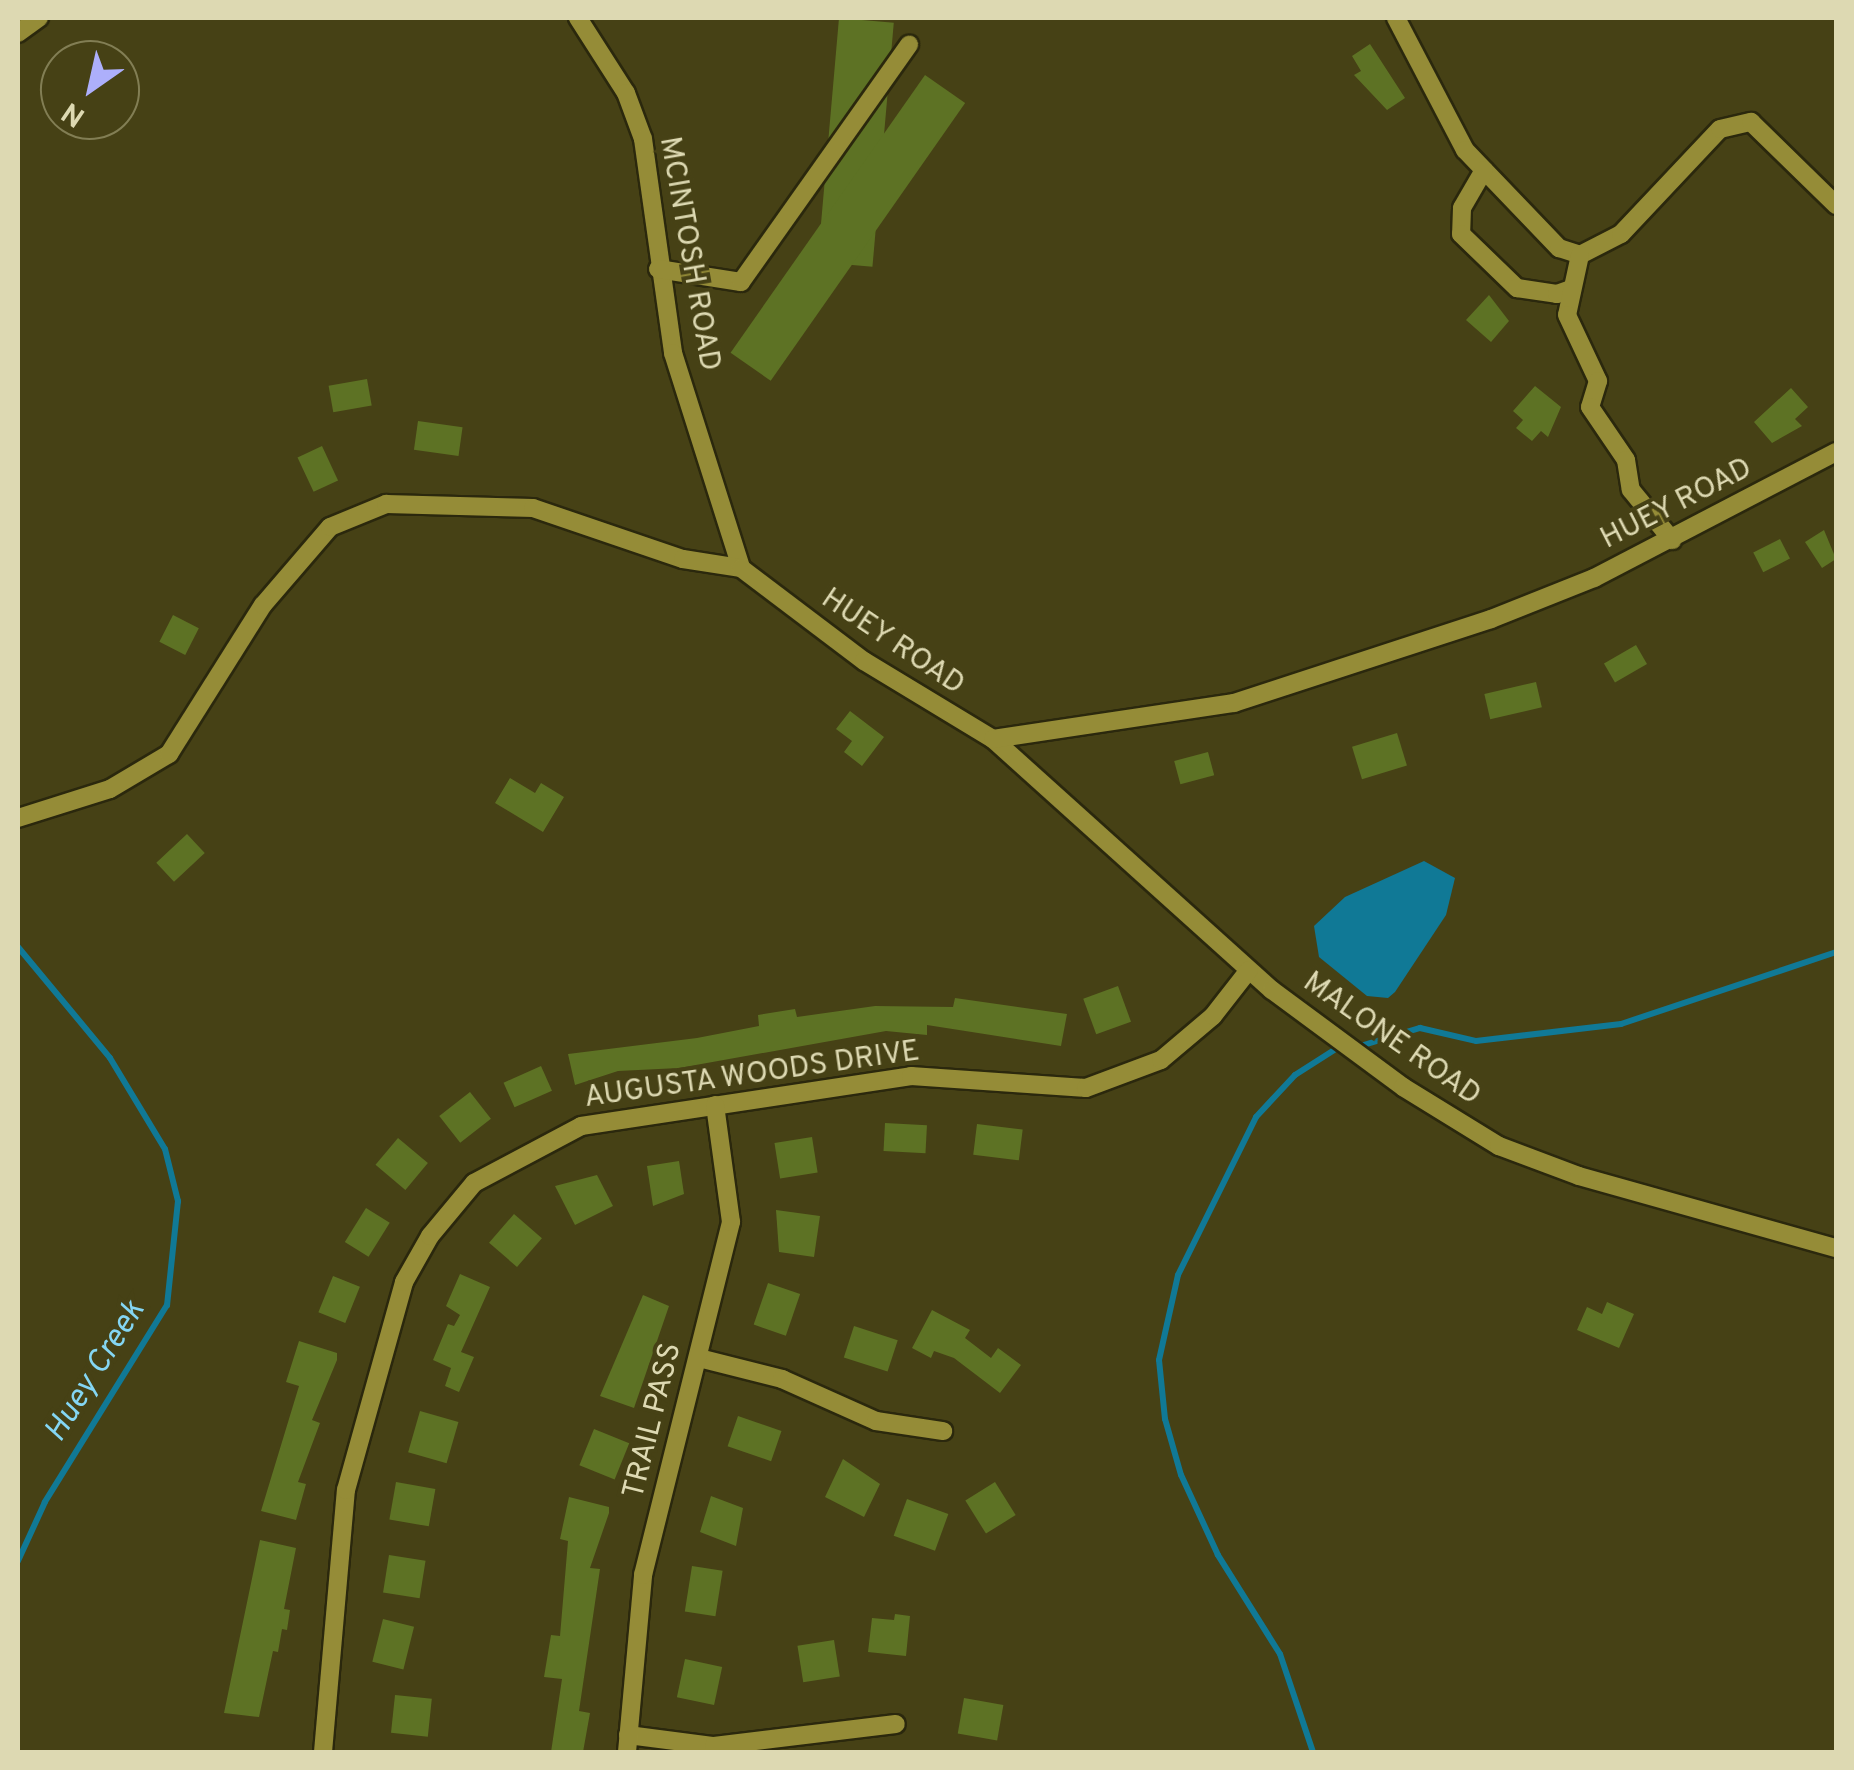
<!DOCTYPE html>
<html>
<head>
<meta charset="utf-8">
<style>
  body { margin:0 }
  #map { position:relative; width:1854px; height:1770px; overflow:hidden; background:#464115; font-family:Overpass,sans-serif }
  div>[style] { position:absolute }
  .water>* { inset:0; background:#107996 }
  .stream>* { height:6px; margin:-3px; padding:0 3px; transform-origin:3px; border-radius:3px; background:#107996 }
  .building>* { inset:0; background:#5d7224; transform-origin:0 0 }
  .roads { filter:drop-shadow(2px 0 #2b280d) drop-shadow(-2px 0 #2b280d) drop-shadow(0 2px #2b280d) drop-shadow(0 -2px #2b280d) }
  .minor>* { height:18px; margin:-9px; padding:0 9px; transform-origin:9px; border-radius:9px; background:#958c37 }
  span { translate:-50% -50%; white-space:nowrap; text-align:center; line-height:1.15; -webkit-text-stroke:8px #464115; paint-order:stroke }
  .street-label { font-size:30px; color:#ddd9b2 }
  .water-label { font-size:32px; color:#84d6f3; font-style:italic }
  .frame { position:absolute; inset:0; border:20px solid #ddd9b2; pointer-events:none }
  .north { position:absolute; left:40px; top:40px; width:100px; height:100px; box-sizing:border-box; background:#464115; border:2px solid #827e54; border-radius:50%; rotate:214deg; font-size:28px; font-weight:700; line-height:40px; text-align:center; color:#ddd9b2 }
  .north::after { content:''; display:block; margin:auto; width:35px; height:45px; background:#adaffb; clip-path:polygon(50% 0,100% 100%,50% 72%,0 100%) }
</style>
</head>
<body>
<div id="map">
  <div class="water">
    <i style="clip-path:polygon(1424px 861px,1455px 878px,1446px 915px,1395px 992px,1388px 998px,1367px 996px,1319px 957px,1314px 926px,1345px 897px)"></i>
  </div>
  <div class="stream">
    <i style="left:18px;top:947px;width:144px;rotate:50.3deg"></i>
    <i style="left:110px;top:1058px;width:106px;rotate:58.9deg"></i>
    <i style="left:165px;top:1149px;width:54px;rotate:76deg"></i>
    <i style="left:178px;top:1201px;width:105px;rotate:96deg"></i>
    <i style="left:167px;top:1305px;width:232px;rotate:121.8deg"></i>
    <i style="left:45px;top:1502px;width:65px;rotate:114.6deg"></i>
    <i style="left:1357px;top:1047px;width:66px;rotate:-16.8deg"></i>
    <i style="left:1420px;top:1028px;width:57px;rotate:13.1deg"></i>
    <i style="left:1476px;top:1041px;width:146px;rotate:-6.7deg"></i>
    <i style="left:1621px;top:1024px;width:227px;rotate:-18.5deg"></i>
    <i style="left:1313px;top:1752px;width:103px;rotate:-108.6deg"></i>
    <i style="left:1280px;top:1654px;width:117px;rotate:-122.1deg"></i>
    <i style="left:1218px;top:1555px;width:88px;rotate:-114.8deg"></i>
    <i style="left:1181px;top:1475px;width:58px;rotate:-105.9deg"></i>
    <i style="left:1165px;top:1419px;width:59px;rotate:-95.8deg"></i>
    <i style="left:1159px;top:1360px;width:87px;rotate:-77.4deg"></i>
    <i style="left:1178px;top:1275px;width:176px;rotate:-63.7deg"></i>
    <i style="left:1256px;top:1117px;width:57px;rotate:-47.1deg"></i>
    <i style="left:1295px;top:1075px;width:52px;rotate:-32.5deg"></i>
  </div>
  <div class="building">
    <i style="left:839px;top:18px;width:55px;height:245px;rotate:5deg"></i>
    <i style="clip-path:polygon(1370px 44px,1405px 98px,1387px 110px,1354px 75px,1361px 71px,1352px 56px)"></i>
    <i style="left:925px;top:75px;width:49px;height:339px;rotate:35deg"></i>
    <i style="clip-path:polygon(1489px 295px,1509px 321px,1491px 342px,1466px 320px)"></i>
    <i style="left:367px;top:379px;width:27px;height:39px;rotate:80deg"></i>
    <i style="clip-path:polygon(1535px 386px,1561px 407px,1548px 437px,1541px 431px,1532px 441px,1516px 428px,1523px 420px,1513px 411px)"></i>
    <i style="clip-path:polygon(1791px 388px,1808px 407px,1795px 419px,1802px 426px,1772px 443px,1754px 422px)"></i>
    <i style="left:418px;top:421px;width:45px;height:29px;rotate:8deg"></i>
    <i style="left:322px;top:446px;width:38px;height:27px;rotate:65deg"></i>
    <i style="clip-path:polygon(1824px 530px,1836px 559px,1822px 568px,1805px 542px)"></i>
    <i style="left:1780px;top:539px;width:22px;height:30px;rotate:63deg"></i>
    <i style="left:173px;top:615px;width:29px;height:30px;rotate:27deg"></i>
    <i style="left:1636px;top:645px;width:22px;height:37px;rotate:60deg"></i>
    <i style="left:1536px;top:682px;width:26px;height:53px;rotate:77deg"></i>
    <i style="clip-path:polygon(850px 711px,884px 737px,862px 766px,844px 752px,852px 741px,836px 729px)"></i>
    <i style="left:1397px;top:733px;width:34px;height:47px;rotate:73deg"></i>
    <i style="left:1208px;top:752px;width:24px;height:35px;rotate:75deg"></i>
    <i style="clip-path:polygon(510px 778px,535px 793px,541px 783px,564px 797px,543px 832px,495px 803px)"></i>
    <i style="left:187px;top:834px;width:26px;height:42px;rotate:47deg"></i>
    <i style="left:1118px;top:986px;width:38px;height:37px;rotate:70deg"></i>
    <i style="clip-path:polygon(955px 998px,1067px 1014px,1061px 1046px,927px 1025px,927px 1035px,886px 1031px,679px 1068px,618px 1071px,575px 1085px,568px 1054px,697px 1038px,759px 1026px,758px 1015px,795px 1009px,797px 1017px,875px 1006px,953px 1007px)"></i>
    <i style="left:541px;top:1066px;width:27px;height:41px;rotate:66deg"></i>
    <i style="left:470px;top:1092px;width:34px;height:39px;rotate:52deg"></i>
    <i style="left:885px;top:1123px;width:42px;height:28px;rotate:3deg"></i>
    <i style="left:977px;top:1124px;width:46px;height:31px;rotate:7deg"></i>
    <i style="left:812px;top:1137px;width:36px;height:38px;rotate:81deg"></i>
    <i style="left:398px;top:1138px;width:39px;height:35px;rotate:40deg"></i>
    <i style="clip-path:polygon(679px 1161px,684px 1194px,653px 1206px,647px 1166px)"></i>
    <i style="clip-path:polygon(597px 1175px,613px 1206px,575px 1225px,555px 1186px)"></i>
    <i style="left:366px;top:1208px;width:28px;height:40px;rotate:32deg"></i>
    <i style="clip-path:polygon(776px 1210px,820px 1216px,814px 1257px,779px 1252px)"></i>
    <i style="left:514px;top:1214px;width:37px;height:38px;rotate:41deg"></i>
    <i style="clip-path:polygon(460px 1274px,490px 1287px,461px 1352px,474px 1357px,459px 1392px,445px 1386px,451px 1368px,433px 1360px,448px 1324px,454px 1326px,460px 1315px,446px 1306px)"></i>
    <i style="left:333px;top:1276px;width:29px;height:39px;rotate:22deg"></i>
    <i style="left:768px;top:1283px;width:34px;height:44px;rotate:19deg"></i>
    <i style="clip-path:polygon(643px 1295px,669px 1306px,634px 1408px,600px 1396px)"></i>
    <i style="clip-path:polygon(1607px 1302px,1634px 1314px,1619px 1348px,1577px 1330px,1587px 1307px,1602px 1314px)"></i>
    <i style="clip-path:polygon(932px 1310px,970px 1330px,965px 1338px,991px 1358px,998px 1348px,1021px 1365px,1000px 1393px,954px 1358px,934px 1351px,931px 1358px,912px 1348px)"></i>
    <i style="left:854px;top:1326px;width:46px;height:33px;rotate:18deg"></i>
    <i style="clip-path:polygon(299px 1341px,337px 1353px,337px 1360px,312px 1420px,320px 1423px,298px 1482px,306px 1484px,296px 1520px,261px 1511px,299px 1386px,286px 1382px)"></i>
    <i style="left:420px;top:1411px;width:40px;height:43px;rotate:16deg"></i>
    <i style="left:738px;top:1416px;width:46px;height:32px;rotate:19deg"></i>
    <i style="left:594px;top:1429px;width:38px;height:39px;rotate:22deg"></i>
    <i style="clip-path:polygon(843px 1459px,880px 1484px,864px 1517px,825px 1497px)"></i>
    <i style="left:396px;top:1482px;width:40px;height:38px;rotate:10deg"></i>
    <i style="left:995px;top:1482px;width:39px;height:35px;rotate:58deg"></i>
    <i style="clip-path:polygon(711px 1496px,743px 1508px,736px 1546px,700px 1532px)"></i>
    <i style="clip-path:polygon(569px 1497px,609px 1507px,609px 1513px,590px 1568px,600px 1569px,579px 1711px,590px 1713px,583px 1752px,551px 1752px,562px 1679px,544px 1677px,551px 1635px,560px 1636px,568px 1541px,560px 1539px)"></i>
    <i style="left:907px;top:1499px;width:44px;height:39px;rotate:20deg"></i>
    <i style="clip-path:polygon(260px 1540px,296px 1548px,284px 1609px,290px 1610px,287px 1630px,282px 1629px,278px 1652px,273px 1651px,259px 1717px,224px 1713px)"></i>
    <i style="left:389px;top:1555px;width:37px;height:38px;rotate:9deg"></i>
    <i style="left:692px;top:1566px;width:31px;height:46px;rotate:9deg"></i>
    <i style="clip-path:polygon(895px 1614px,910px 1616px,906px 1656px,868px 1652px,872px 1618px,894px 1620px)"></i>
    <i style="left:383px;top:1619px;width:32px;height:44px;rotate:14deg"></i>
    <i style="left:834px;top:1640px;width:37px;height:37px;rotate:81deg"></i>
    <i style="left:685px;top:1659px;width:38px;height:39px;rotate:12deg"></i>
    <i style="left:395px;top:1695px;width:37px;height:38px;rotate:6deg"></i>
    <i style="left:964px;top:1698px;width:40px;height:36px;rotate:10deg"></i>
  </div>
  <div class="roads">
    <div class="minor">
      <i style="left:578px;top:18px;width:89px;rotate:57.4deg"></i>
      <i style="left:626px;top:93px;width:49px;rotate:69.7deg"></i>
      <i style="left:643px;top:139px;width:216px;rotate:82deg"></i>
      <i style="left:673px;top:353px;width:225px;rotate:72.4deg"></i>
      <i style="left:1396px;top:18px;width:149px;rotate:62.4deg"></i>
      <i style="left:1465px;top:150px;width:136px;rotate:46.2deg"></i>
      <i style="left:1559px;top:248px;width:22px;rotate:18deg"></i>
      <i style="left:1580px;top:255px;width:46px;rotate:-27.1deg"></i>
      <i style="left:1621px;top:234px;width:144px;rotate:-46.7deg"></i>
      <i style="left:1720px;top:129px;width:32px;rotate:-13deg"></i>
      <i style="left:1751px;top:122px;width:119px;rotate:44.3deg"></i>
      <i style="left:18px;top:33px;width:26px;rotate:-36deg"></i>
      <i style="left:1484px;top:170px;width:44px;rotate:120.1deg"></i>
      <i style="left:1462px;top:208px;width:26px;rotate:92deg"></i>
      <i style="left:1461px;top:234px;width:78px;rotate:44deg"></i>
      <i style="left:1517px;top:288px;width:40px;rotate:8.5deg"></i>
      <i style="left:1557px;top:294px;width:15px;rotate:-20deg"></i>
      <i style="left:1580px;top:255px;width:61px;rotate:102.2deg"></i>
      <i style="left:1567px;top:315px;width:73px;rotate:64.8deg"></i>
      <i style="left:1598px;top:381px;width:27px;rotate:107deg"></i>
      <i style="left:1590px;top:407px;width:64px;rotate:55.8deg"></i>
      <i style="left:1626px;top:460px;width:30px;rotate:81deg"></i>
      <i style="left:1631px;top:490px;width:65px;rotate:50.6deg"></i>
      <i style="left:658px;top:269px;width:84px;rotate:8.9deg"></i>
      <i style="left:741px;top:282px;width:291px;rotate:-54.7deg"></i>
      <i style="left:993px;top:739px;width:375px;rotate:42deg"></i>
      <i style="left:1272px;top:990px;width:163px;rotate:36.5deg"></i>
      <i style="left:1403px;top:1087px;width:113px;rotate:31.6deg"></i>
      <i style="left:1499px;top:1146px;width:85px;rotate:20.6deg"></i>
      <i style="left:1579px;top:1176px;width:267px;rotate:15.7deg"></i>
      <i style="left:18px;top:818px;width:96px;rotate:-17.5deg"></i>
      <i style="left:110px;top:789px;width:69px;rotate:-30.7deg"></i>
      <i style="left:169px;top:754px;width:176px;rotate:-57.8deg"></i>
      <i style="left:263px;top:605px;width:103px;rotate:-49.3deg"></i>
      <i style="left:330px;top:527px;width:61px;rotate:-22.3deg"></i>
      <i style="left:386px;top:504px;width:147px;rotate:1.6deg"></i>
      <i style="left:533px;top:508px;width:158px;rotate:18.8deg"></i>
      <i style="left:683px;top:559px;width:59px;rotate:8.8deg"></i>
      <i style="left:741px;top:568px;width:154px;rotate:37.1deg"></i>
      <i style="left:864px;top:661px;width:151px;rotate:31.2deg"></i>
      <i style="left:993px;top:739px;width:244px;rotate:-8.5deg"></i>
      <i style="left:1234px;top:703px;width:270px;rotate:-18.1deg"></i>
      <i style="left:1491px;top:619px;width:111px;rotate:-21.7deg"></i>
      <i style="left:1594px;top:578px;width:273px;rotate:-27.5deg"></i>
      <i style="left:699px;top:1358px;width:86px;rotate:14.2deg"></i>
      <i style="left:782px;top:1379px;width:103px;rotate:24.1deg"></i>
      <i style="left:876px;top:1421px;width:68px;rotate:8.5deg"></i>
      <i style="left:628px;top:1735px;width:87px;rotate:7.3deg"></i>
      <i style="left:714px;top:1746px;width:183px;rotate:-6.9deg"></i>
      <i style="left:323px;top:1752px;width:263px;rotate:-85deg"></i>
      <i style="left:346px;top:1490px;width:216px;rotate:-74.4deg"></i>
      <i style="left:404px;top:1282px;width:53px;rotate:-60.5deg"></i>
      <i style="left:430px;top:1236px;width:69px;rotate:-50.3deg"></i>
      <i style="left:474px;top:1183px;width:121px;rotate:-28deg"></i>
      <i style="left:581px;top:1126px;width:334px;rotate:-8.6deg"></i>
      <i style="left:911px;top:1076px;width:175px;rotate:3.9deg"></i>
      <i style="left:1086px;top:1088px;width:80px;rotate:-20.5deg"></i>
      <i style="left:1161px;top:1060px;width:68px;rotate:-40.2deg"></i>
      <i style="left:1213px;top:1016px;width:58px;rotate:-52deg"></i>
      <i style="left:627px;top:1752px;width:178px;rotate:-84.8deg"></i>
      <i style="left:643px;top:1575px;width:364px;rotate:-76deg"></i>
      <i style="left:731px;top:1222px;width:118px;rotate:-97.8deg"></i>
    </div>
  </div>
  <div class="street-label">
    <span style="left:688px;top:254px;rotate:80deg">MCINTOSH ROAD</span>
    <span style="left:1677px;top:505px;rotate:-27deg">HUEY ROAD</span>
    <span style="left:892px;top:643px;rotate:34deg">HUEY ROAD</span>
    <span style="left:1391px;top:1040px;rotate:35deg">MALONE ROAD</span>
    <span style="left:752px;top:1076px;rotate:-8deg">AUGUSTA WOODS DRIVE</span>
    <span style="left:654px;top:1421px;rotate:-76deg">TRAIL PASS</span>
  </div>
  <div class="water-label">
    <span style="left:96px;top:1372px;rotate:-58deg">Huey Creek</span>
  </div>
  <div class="frame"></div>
  <div class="north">N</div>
</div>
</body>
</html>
